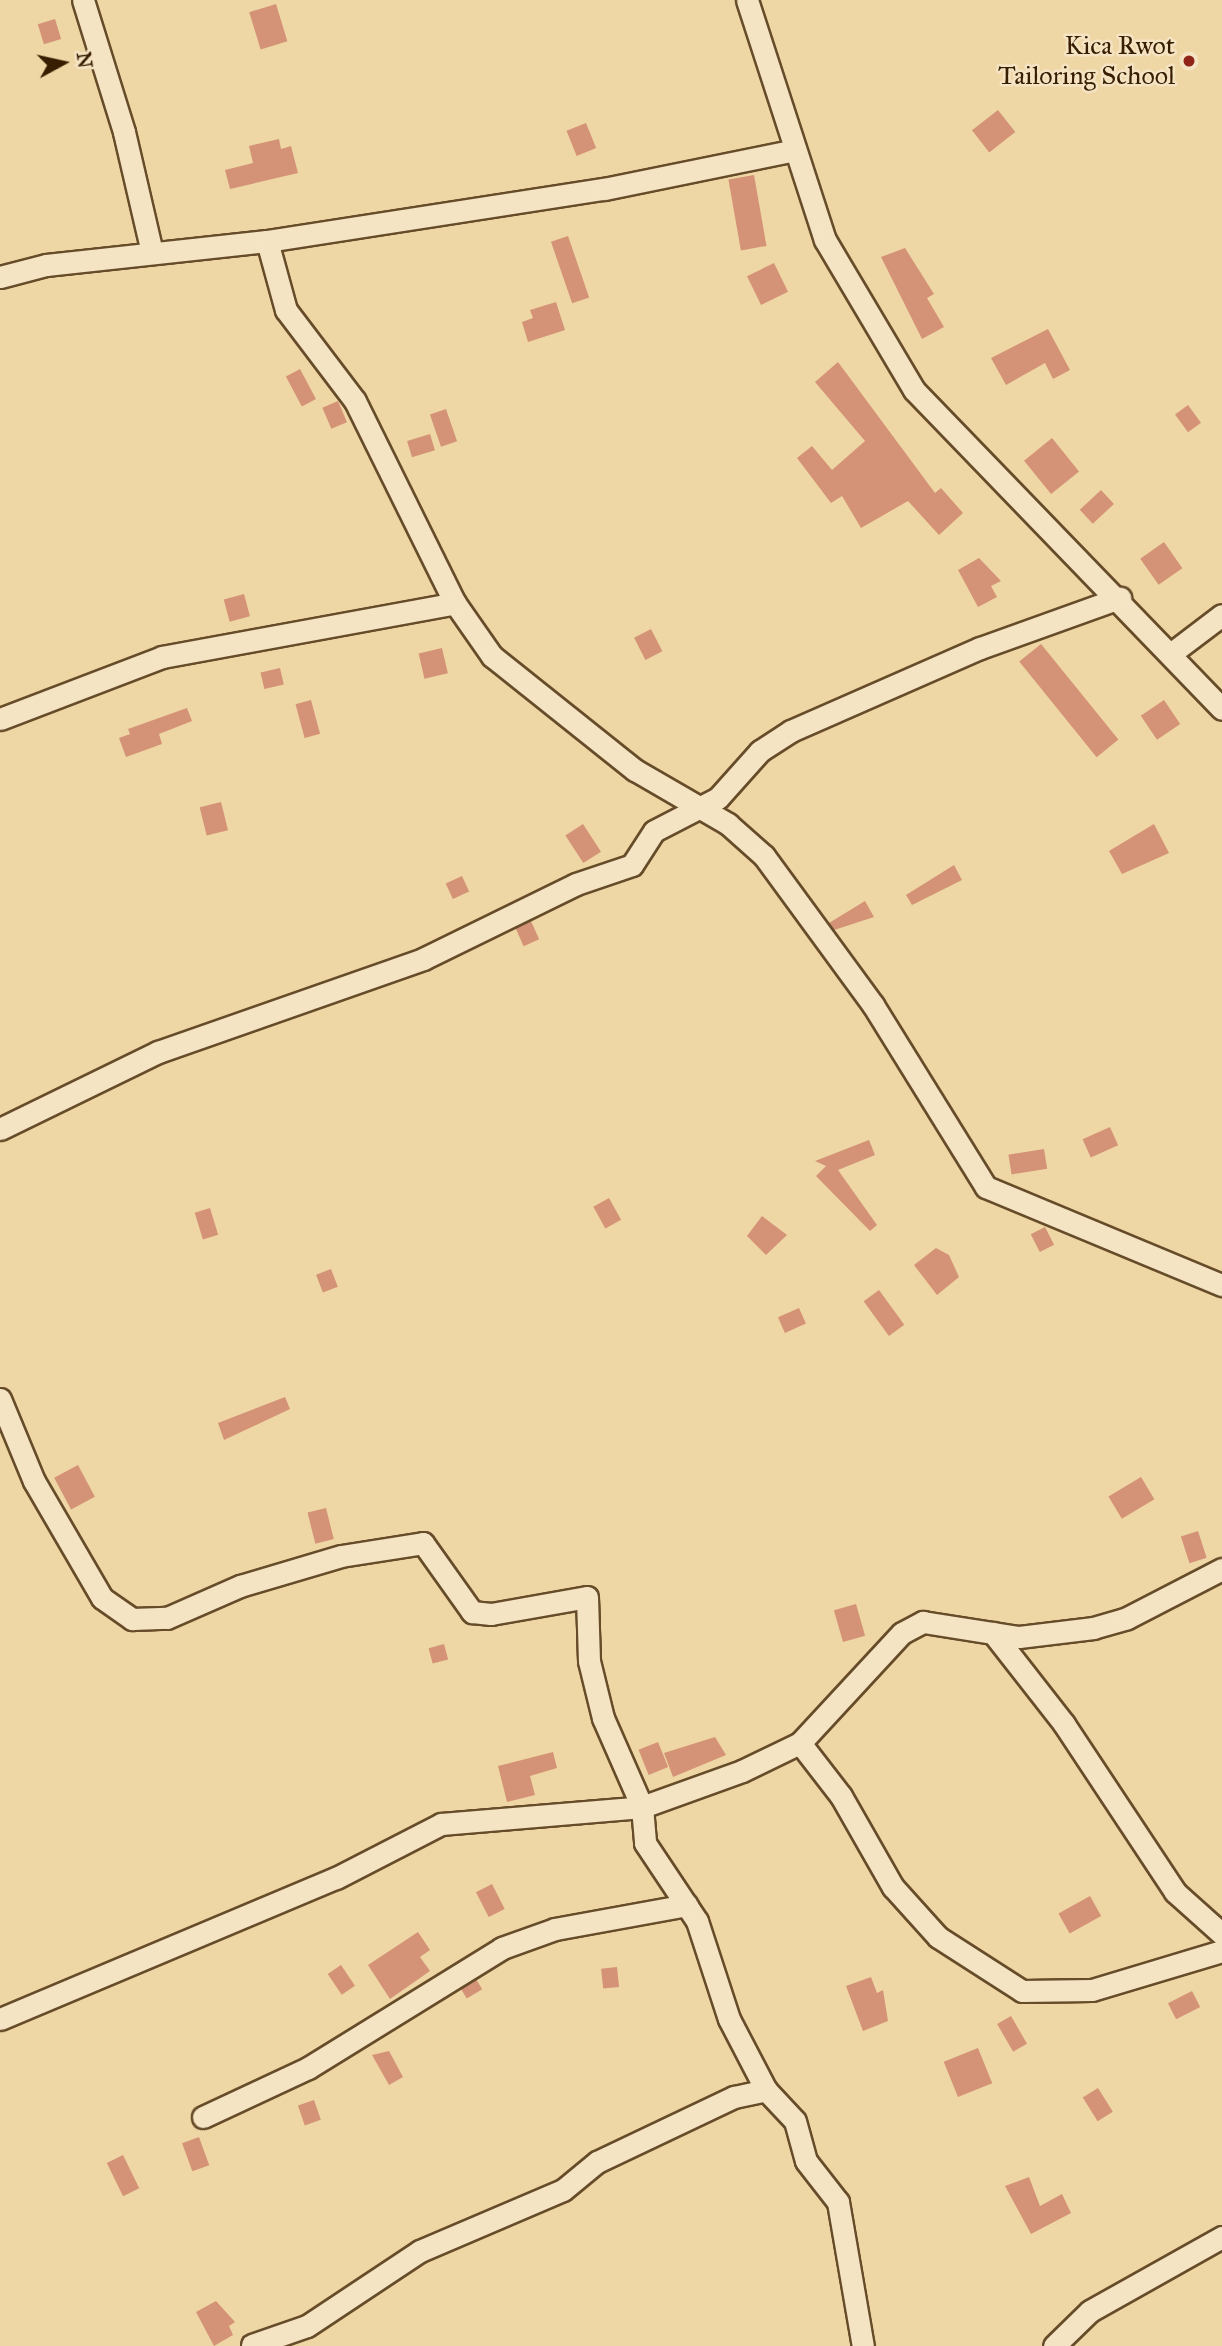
<!DOCTYPE html>
<html>
<head>
<meta charset="utf-8">
<style>
  body { margin:0 }
  #map { position:relative; width:1222px; height:2346px; overflow:hidden; background:#efd6a5; font-family:"IM FELL Great Primer",serif }
  div>[style] { position:absolute }
  .building>* { inset:0; background:#d49376; transform-origin:0 0 }
  .roads { filter:drop-shadow(2px 0 #664c29) drop-shadow(-2px 0 #664c29) drop-shadow(0 2px #664c29) drop-shadow(0 -2px #664c29) }
  .minor>* { height:21px; margin:-10.5px; padding:0 10.5px; transform-origin:10.5px; border-radius:10.5px; background:#f5e4c4 }
  .dots>* { width:19px; height:19px; translate:-50% -50%; box-sizing:border-box; border:4px solid #f5e4c4; border-radius:50% }
  span { translate:-50% -50%; white-space:nowrap; text-align:center; line-height:1.15; -webkit-text-stroke:5px #f5e4c4; paint-order:stroke }
  .poi-label { font-size:26px; color:#381e00 }
  .right { translate:-100% -50%; text-align:right }
  .north { position:absolute; left:28px; top:28px; width:70px; height:70px; -webkit-text-stroke:5px #f5e4c4; paint-order:stroke; rotate:82deg; font-size:19px; font-weight:700; line-height:28px; text-align:center; color:#381e00 }
  .north::after { content:''; display:block; margin:auto; width:24px; height:32px; background:#381e00; clip-path:polygon(50% 0,100% 100%,50% 72%,0 100%) }
</style>
</head>
<body>
<div id="map">
  <div class="building">
    <i style="left:276px;top:4px;width:39px;height:28px;rotate:73deg"></i>
    <i style="left:55px;top:19px;width:21px;height:18px;rotate:73deg"></i>
    <i style="left:998px;top:110px;width:28px;height:33px;rotate:52deg"></i>
    <i style="left:586px;top:123px;width:27px;height:21px;rotate:68deg"></i>
    <i style="clip-path:polygon(279px 139px,281px 149px,291px 146px,298px 173px,230px 189px,225px 170px,253px 163px,249px 146px)"></i>
    <i style="left:754px;top:175px;width:72px;height:26px;rotate:80deg"></i>
    <i style="left:568px;top:236px;width:65px;height:18px;rotate:71deg"></i>
    <i style="clip-path:polygon(905px 248px,934px 294px,927px 298px,944px 327px,922px 339px,881px 257px)"></i>
    <i style="left:774px;top:263px;width:32px;height:30px;rotate:64deg"></i>
    <i style="clip-path:polygon(556px 302px,565px 330px,528px 342px,522px 322px,533px 318px,530px 310px)"></i>
    <i style="clip-path:polygon(1048px 329px,1070px 370px,1053px 379px,1045px 363px,1006px 385px,991px 358px)"></i>
    <i style="clip-path:polygon(838px 362px,935px 493px,941px 488px,963px 513px,939px 535px,908px 501px,861px 528px,842px 496px,831px 503px,797px 458px,812px 446px,832px 470px,865px 441px,815px 382px)"></i>
    <i style="left:300px;top:369px;width:34px;height:16px;rotate:62deg"></i>
    <i style="left:338px;top:401px;width:23px;height:17px;rotate:67deg"></i>
    <i style="left:1188px;top:405px;width:22px;height:16px;rotate:54deg"></i>
    <i style="left:446px;top:409px;width:34px;height:17px;rotate:71deg"></i>
    <i style="left:430px;top:434px;width:17px;height:24px;rotate:73deg"></i>
    <i style="left:1052px;top:438px;width:43px;height:36px;rotate:51deg"></i>
    <i style="left:1101px;top:490px;width:19px;height:29px;rotate:47deg"></i>
    <i style="left:1164px;top:542px;width:32px;height:29px;rotate:55deg"></i>
    <i style="clip-path:polygon(979px 558px,1001px 581px,991px 586px,997px 597px,978px 607px,958px 570px)"></i>
    <i style="left:244px;top:594px;width:23px;height:21px;rotate:75deg"></i>
    <i style="left:651px;top:629px;width:25px;height:19px;rotate:63deg"></i>
    <i style="left:1041px;top:644px;width:123px;height:28px;rotate:51deg"></i>
    <i style="left:442px;top:648px;width:26px;height:24px;rotate:77deg"></i>
    <i style="left:280px;top:668px;width:17px;height:20px;rotate:77deg"></i>
    <i style="left:311px;top:700px;width:35px;height:16px;rotate:75deg"></i>
    <i style="left:1164px;top:700px;width:29px;height:28px;rotate:56deg"></i>
    <i style="clip-path:polygon(187px 708px,192px 721px,159px 734px,162px 744px,126px 757px,119px 738px,130px 734px,128px 729px)"></i>
    <i style="left:221px;top:802px;width:29px;height:22px;rotate:76deg"></i>
    <i style="left:583px;top:824px;width:33px;height:21px;rotate:57deg"></i>
    <i style="clip-path:polygon(1154px 824px,1169px 853px,1122px 874px,1109px 851px)"></i>
    <i style="clip-path:polygon(954px 865px,962px 880px,912px 905px,906px 895px)"></i>
    <i style="left:462px;top:876px;width:17px;height:18px;rotate:65deg"></i>
    <i style="clip-path:polygon(865px 901px,874px 917px,834px 930px,829px 923px)"></i>
    <i style="left:531px;top:921px;width:20px;height:17px;rotate:66deg"></i>
    <i style="left:1110px;top:1127px;width:20px;height:30px;rotate:66deg"></i>
    <i style="clip-path:polygon(869px 1140px,875px 1155px,838px 1170px,877px 1225px,870px 1231px,816px 1176px,826px 1166px,815px 1161px)"></i>
    <i style="left:1044px;top:1149px;width:20px;height:36px;rotate:81deg"></i>
    <i style="left:609px;top:1198px;width:25px;height:18px;rotate:61deg"></i>
    <i style="left:210px;top:1208px;width:28px;height:16px;rotate:73deg"></i>
    <i style="clip-path:polygon(762px 1216px,787px 1235px,766px 1255px,747px 1236px)"></i>
    <i style="left:1045px;top:1227px;width:20px;height:16px;rotate:63deg"></i>
    <i style="clip-path:polygon(936px 1248px,949px 1255px,959px 1277px,937px 1295px,914px 1265px)"></i>
    <i style="left:331px;top:1269px;width:19px;height:16px;rotate:69deg"></i>
    <i style="left:879px;top:1290px;width:43px;height:19px;rotate:54deg"></i>
    <i style="left:799px;top:1308px;width:17px;height:23px;rotate:66deg"></i>
    <i style="clip-path:polygon(285px 1397px,290px 1409px,224px 1440px,218px 1423px)"></i>
    <i style="left:78px;top:1465px;width:36px;height:27px;rotate:62deg"></i>
    <i style="left:1141px;top:1477px;width:26px;height:38px;rotate:59deg"></i>
    <i style="left:326px;top:1508px;width:32px;height:19px;rotate:76deg"></i>
    <i style="left:1198px;top:1531px;width:28px;height:18px;rotate:72deg"></i>
    <i style="left:856px;top:1604px;width:33px;height:23px;rotate:74deg"></i>
    <i style="left:444px;top:1644px;width:16px;height:16px;rotate:75deg"></i>
    <i style="clip-path:polygon(715px 1737px,726px 1755px,673px 1777px,664px 1753px)"></i>
    <i style="left:658px;top:1742px;width:27px;height:21px;rotate:68deg"></i>
    <i style="clip-path:polygon(553px 1752px,557px 1768px,530px 1776px,535px 1795px,507px 1802px,498px 1766px)"></i>
    <i style="left:492px;top:1884px;width:28px;height:18px;rotate:63deg"></i>
    <i style="left:1090px;top:1896px;width:23px;height:36px;rotate:61deg"></i>
    <i style="clip-path:polygon(418px 1932px,430px 1950px,420px 1957px,430px 1971px,390px 1999px,368px 1965px)"></i>
    <i style="left:341px;top:1965px;width:25px;height:16px;rotate:56deg"></i>
    <i style="left:617px;top:1967px;width:20px;height:16px;rotate:84deg"></i>
    <i style="clip-path:polygon(871px 1977px,877px 1993px,883px 1990px,888px 2021px,863px 2031px,846px 1986px)"></i>
    <i style="left:476px;top:1979px;width:12px;height:18px;rotate:59deg"></i>
    <i style="left:1192px;top:1991px;width:18px;height:27px;rotate:63deg"></i>
    <i style="left:1011px;top:2016px;width:32px;height:16px;rotate:60deg"></i>
    <i style="left:978px;top:2048px;width:38px;height:37px;rotate:68deg"></i>
    <i style="clip-path:polygon(389px 2051px,403px 2077px,389px 2085px,372px 2055px)"></i>
    <i style="left:1098px;top:2088px;width:28px;height:18px;rotate:58deg"></i>
    <i style="left:314px;top:2100px;width:21px;height:17px;rotate:71deg"></i>
    <i style="left:199px;top:2137px;width:30px;height:18px;rotate:70deg"></i>
    <i style="left:123px;top:2155px;width:37px;height:18px;rotate:64deg"></i>
    <i style="clip-path:polygon(1029px 2177px,1040px 2206px,1062px 2194px,1071px 2213px,1031px 2234px,1005px 2186px)"></i>
    <i style="clip-path:polygon(216px 2301px,235px 2322px,229px 2326px,233px 2335px,214px 2346px,196px 2312px)"></i>
  </div>
  <div class="roads">
    <div class="minor">
      <i style="left:83px;top:0;width:138px;rotate:72.7deg"></i>
      <i style="left:124px;top:132px;width:123px;rotate:76.9deg"></i>
      <i style="left:747px;top:0;width:252px;rotate:72deg"></i>
      <i style="left:825px;top:240px;width:174px;rotate:59.3deg"></i>
      <i style="left:914px;top:390px;width:443px;rotate:46deg"></i>
      <i style="left:267px;top:241px;width:72px;rotate:74.6deg"></i>
      <i style="left:286px;top:310px;width:114px;rotate:52.8deg"></i>
      <i style="left:355px;top:401px;width:225px;rotate:63.7deg"></i>
      <i style="left:455px;top:603px;width:65px;rotate:55.1deg"></i>
      <i style="left:492px;top:656px;width:183px;rotate:38.6deg"></i>
      <i style="left:635px;top:770px;width:108px;rotate:30.1deg"></i>
      <i style="left:728px;top:824px;width:48px;rotate:41.6deg"></i>
      <i style="left:764px;top:856px;width:185px;rotate:53.8deg"></i>
      <i style="left:873px;top:1005px;width:214px;rotate:58.2deg"></i>
      <i style="left:986px;top:1187px;width:256px;rotate:22.6deg"></i>
      <i style="left:0;top:277px;width:48px;rotate:-14.6deg"></i>
      <i style="left:46px;top:265px;width:222px;rotate:-6.2deg"></i>
      <i style="left:267px;top:241px;width:341px;rotate:-8.8deg"></i>
      <i style="left:604px;top:189px;width:191px;rotate:-11.5deg"></i>
      <i style="left:1173px;top:652px;width:61px;rotate:-37.1deg"></i>
      <i style="left:0;top:719px;width:173px;rotate:-20.9deg"></i>
      <i style="left:162px;top:657px;width:298px;rotate:-10.4deg"></i>
      <i style="left:0;top:1129px;width:176px;rotate:-26deg"></i>
      <i style="left:158px;top:1052px;width:281px;rotate:-19.3deg"></i>
      <i style="left:423px;top:959px;width:170px;rotate:-26.1deg"></i>
      <i style="left:576px;top:884px;width:59px;rotate:-18.7deg"></i>
      <i style="left:632px;top:865px;width:40px;rotate:-57.1deg"></i>
      <i style="left:654px;top:831px;width:72px;rotate:-27.3deg"></i>
      <i style="left:718px;top:798px;width:63px;rotate:-48.2deg"></i>
      <i style="left:760px;top:751px;width:37px;rotate:-33deg"></i>
      <i style="left:791px;top:731px;width:206px;rotate:-23.7deg"></i>
      <i style="left:980px;top:648px;width:149px;rotate:-19.7deg"></i>
      <i style="left:0;top:1399px;width:89px;rotate:67.5deg"></i>
      <i style="left:34px;top:1481px;width:135px;rotate:59.8deg"></i>
      <i style="left:102px;top:1598px;width:37px;rotate:35deg"></i>
      <i style="left:132px;top:1619px;width:35px;rotate:-2deg"></i>
      <i style="left:167px;top:1618px;width:80px;rotate:-23.7deg"></i>
      <i style="left:240px;top:1586px;width:105px;rotate:-16.5deg"></i>
      <i style="left:341px;top:1556px;width:83px;rotate:-9deg"></i>
      <i style="left:423px;top:1543px;width:85px;rotate:54.6deg"></i>
      <i style="left:472px;top:1612px;width:19px;rotate:6deg"></i>
      <i style="left:491px;top:1614px;width:97px;rotate:-10deg"></i>
      <i style="left:587px;top:1597px;width:64px;rotate:88.2deg"></i>
      <i style="left:589px;top:1661px;width:59px;rotate:76.2deg"></i>
      <i style="left:603px;top:1718px;width:97px;rotate:66.3deg"></i>
      <i style="left:642px;top:1807px;width:36px;rotate:85deg"></i>
      <i style="left:645px;top:1843px;width:94px;rotate:56.3deg"></i>
      <i style="left:697px;top:1921px;width:103px;rotate:71.9deg"></i>
      <i style="left:729px;top:2019px;width:80px;rotate:62.5deg"></i>
      <i style="left:766px;top:2090px;width:42px;rotate:46.9deg"></i>
      <i style="left:795px;top:2121px;width:41px;rotate:74.6deg"></i>
      <i style="left:806px;top:2161px;width:52px;rotate:52deg"></i>
      <i style="left:838px;top:2202px;width:146px;rotate:80.2deg"></i>
      <i style="left:993px;top:1633px;width:115px;rotate:52deg"></i>
      <i style="left:1064px;top:1724px;width:201px;rotate:56.5deg"></i>
      <i style="left:1175px;top:1892px;width:63px;rotate:41.8deg"></i>
      <i style="left:800px;top:1743px;width:67px;rotate:52.3deg"></i>
      <i style="left:841px;top:1796px;width:105px;rotate:60.3deg"></i>
      <i style="left:893px;top:1887px;width:67px;rotate:48deg"></i>
      <i style="left:938px;top:1937px;width:100px;rotate:32.7deg"></i>
      <i style="left:1022px;top:1991px;width:70px;rotate:-0.8deg"></i>
      <i style="left:1092px;top:1990px;width:136px;rotate:-16.7deg"></i>
      <i style="left:0;top:2019px;width:364px;rotate:-22.8deg"></i>
      <i style="left:336px;top:1878px;width:118px;rotate:-27.2deg"></i>
      <i style="left:441px;top:1824px;width:202px;rotate:-4.8deg"></i>
      <i style="left:642px;top:1807px;width:106px;rotate:-19.8deg"></i>
      <i style="left:742px;top:1771px;width:64px;rotate:-25.8deg"></i>
      <i style="left:800px;top:1743px;width:150px;rotate:-47.2deg"></i>
      <i style="left:902px;top:1633px;width:24px;rotate:-28deg"></i>
      <i style="left:923px;top:1622px;width:97px;rotate:8.9deg"></i>
      <i style="left:1019px;top:1637px;width:75px;rotate:-6.9deg"></i>
      <i style="left:1093px;top:1628px;width:35px;rotate:-16deg"></i>
      <i style="left:1127px;top:1618px;width:107px;rotate:-27.3deg"></i>
      <i style="left:203px;top:2117px;width:116px;rotate:-25deg"></i>
      <i style="left:308px;top:2068px;width:228px;rotate:-31.7deg"></i>
      <i style="left:502px;top:1948px;width:56px;rotate:-19.7deg"></i>
      <i style="left:555px;top:1929px;width:134px;rotate:-10.3deg"></i>
      <i style="left:252px;top:2345px;width:58px;rotate:-19.1deg"></i>
      <i style="left:307px;top:2326px;width:136px;rotate:-33.6deg"></i>
      <i style="left:420px;top:2251px;width:155px;rotate:-23.1deg"></i>
      <i style="left:563px;top:2190px;width:44px;rotate:-39.5deg"></i>
      <i style="left:597px;top:2162px;width:152px;rotate:-25.4deg"></i>
      <i style="left:734px;top:2097px;width:33px;rotate:-12deg"></i>
      <i style="left:1054px;top:2346px;width:50px;rotate:-44.2deg"></i>
      <i style="left:1090px;top:2311px;width:151px;rotate:-29.3deg"></i>
    </div>
  </div>
  <div class="dots">
    <i style="left:1189px;top:61px;background:#8f2418"></i>
  </div>
  <div class="poi-label">
    <span class="right" style="left:1175px;top:61px">Kica Rwot<br>Tailoring School</span>
  </div>
  <div class="north">N</div>
</div>
</body>
</html>
